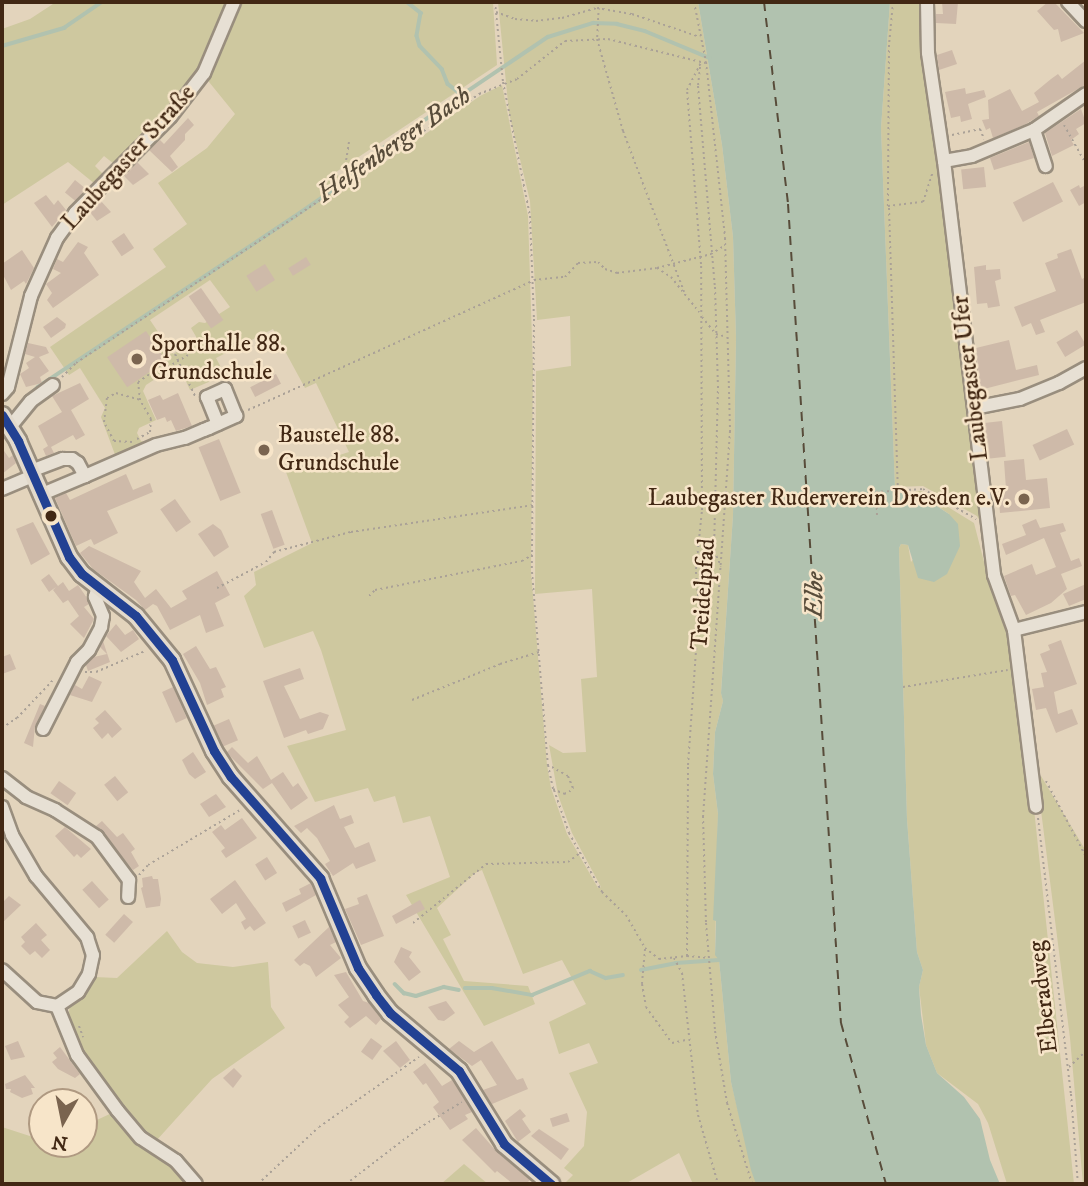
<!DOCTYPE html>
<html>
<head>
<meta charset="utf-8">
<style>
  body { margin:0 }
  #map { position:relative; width:1088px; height:1186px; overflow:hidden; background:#e3d4bc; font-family:"IM FELL DW Pica",serif }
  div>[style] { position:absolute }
  .green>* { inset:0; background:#cec89f }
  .water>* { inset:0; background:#b1c2af }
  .stream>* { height:3.5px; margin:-1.75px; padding:0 1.75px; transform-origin:1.75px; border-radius:1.75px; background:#b1c2af }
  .ferry>* { height:2px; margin-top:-1px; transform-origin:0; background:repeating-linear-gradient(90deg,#584c3a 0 9px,transparent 0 16px) }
  .building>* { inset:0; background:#cebaa9; transform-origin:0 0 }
  .path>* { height:2px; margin-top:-1px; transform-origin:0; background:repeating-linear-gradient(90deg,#aaa197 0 2px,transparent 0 5.5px) }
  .roads { filter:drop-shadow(2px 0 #998e7e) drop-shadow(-2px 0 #998e7e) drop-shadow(0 2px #998e7e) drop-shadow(0 -2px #998e7e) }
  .minor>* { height:12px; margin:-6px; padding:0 6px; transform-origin:6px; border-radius:6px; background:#e7e0d4 }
  .major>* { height:16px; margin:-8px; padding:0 8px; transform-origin:8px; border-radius:8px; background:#e3dacc }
  .bus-1>* { height:9px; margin:-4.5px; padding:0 4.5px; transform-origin:4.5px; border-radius:4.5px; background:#224193 }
  .dots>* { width:19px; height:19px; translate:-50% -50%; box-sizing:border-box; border:4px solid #f7e5c9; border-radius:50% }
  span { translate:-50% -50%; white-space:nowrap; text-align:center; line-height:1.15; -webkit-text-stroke:5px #f7e5c9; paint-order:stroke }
  .street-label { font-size:24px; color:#422814 }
  .poi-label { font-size:24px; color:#422814 }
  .left { translate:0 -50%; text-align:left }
  .right { translate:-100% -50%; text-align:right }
  .water-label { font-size:26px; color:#584c3a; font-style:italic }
  .frame { position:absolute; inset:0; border:4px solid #422814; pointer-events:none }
  .north { position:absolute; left:28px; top:1088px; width:70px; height:70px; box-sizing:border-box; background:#f7e5c9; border:2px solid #af9981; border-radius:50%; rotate:189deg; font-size:19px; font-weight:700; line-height:28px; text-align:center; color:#422814 }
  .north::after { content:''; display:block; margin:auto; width:24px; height:32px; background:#7a644f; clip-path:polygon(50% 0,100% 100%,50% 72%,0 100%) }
</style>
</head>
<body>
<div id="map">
  <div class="green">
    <i style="clip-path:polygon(56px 2px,231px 2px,208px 60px,167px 112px,128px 151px,114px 164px,104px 156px,95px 166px,104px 175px,95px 184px,68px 162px,2px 205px,2px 29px,30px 19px)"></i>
    <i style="clip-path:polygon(evenodd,238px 2px,493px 2px,497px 65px,336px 172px,346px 189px,480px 96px,502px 85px,528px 216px,533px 370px,531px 572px,547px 765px,551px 788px,567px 834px,598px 888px,601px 887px,572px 833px,558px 795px,549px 745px,563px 753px,586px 752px,581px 679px,597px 677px,592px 589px,535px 594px,536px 371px,571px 366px,570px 316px,537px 320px,530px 201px,509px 113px,498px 2px,698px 2px,722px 145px,733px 237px,736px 338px,733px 515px,721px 692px,723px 701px,715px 732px,713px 774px,718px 814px,715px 952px,719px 960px,731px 1082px,756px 1184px,693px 1184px,679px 1153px,625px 1184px,569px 1184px,566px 1182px,573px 1175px,564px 1168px,584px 1146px,587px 1112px,569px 1073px,598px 1063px,589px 1043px,559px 1054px,549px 1022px,586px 1004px,562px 960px,523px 974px,482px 870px,475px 873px,437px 908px,451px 935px,443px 939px,464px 981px,528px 986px,535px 1004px,484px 1026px,406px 895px,450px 877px,430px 816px,403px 823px,395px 796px,374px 802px,368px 788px,315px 802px,287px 746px,346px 730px,321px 650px,313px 631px,264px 648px,244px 596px,256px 585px,254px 572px,312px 543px,286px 472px,349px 452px,316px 383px,305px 388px,273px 329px,216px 358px,225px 375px,190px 390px,178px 364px,146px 385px,143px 391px,156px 420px,139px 428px,137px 433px,141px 441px,149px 443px,117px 460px,101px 417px,105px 408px,80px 368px,69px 375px,50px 347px,166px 267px,153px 249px,187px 224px,158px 183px,207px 148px,235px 114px,205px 77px,222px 47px,238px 2px,210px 280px,230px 307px,205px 323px,199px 322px,191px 328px,198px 340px,173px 354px,150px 320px,210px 280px)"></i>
    <i style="clip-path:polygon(890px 2px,921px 2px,981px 523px,977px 516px,923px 486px,895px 487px,881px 128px)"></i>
    <i style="clip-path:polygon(915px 491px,922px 491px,974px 523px,991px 589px,1008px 633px,1029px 762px,1074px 1184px,1007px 1184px,988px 1123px,978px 1104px,937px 1073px,926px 1045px,919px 987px,923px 970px,917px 952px,907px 819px,899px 548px,901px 544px,908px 545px,911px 562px,949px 514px)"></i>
    <i style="clip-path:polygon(1041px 776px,1086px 851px,1086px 1184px,1083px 1184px,1070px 1038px,1037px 779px)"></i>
    <i style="clip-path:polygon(167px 931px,182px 952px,197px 963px,233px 967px,268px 962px,271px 1007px,285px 1028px,212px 1079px,156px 1141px,143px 1135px,80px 1054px,70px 1029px,68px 1016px,70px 1006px,94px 977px,117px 978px)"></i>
    <i style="clip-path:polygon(114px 1112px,172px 1161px,192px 1184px,2px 1184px,2px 1127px,42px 1140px,42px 1144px,84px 1144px,84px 1126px)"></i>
    <i style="clip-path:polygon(464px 1164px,488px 1184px,441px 1184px)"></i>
  </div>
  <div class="water">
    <i style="clip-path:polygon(698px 2px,890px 2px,881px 128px,895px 487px,898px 493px,915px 492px,949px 514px,958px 524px,960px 546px,947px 574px,934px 582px,918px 578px,908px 545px,901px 544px,899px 548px,907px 819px,917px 952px,923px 970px,919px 987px,921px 1015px,926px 1045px,937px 1073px,964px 1097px,980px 1119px,990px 1160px,1000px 1184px,756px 1184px,751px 1170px,731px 1082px,719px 960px,715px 955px,716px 921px,713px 920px,718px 814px,713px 774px,715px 732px,723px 701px,721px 693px,733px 515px,736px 338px,733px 237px,722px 145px)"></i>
  </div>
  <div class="stream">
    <i style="left:407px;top:2px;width:18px;rotate:38deg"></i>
    <i style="left:421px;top:13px;width:23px;rotate:100deg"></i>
    <i style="left:417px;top:36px;width:10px;rotate:73deg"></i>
    <i style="left:420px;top:46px;width:32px;rotate:46deg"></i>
    <i style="left:442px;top:69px;width:16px;rotate:68deg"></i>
    <i style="left:448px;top:84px;width:16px;rotate:38deg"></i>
    <i style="left:2px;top:46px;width:65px;rotate:-16.2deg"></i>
    <i style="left:64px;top:28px;width:46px;rotate:-34.4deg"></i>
    <i style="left:20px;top:405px;width:25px;rotate:-45deg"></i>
    <i style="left:38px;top:387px;width:307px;rotate:-33.6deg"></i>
    <i style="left:294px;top:217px;width:63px;rotate:-34.7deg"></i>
    <i style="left:346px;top:181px;width:30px;rotate:-46deg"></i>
    <i style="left:367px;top:159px;width:218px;rotate:-34deg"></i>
    <i style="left:548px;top:37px;width:47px;rotate:-17.3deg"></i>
    <i style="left:593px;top:23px;width:24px;rotate:2deg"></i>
    <i style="left:617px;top:24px;width:29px;rotate:14deg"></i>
    <i style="left:645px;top:31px;width:70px;rotate:22.6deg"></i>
    <i style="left:641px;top:970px;width:36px;rotate:-11deg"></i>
    <i style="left:676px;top:963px;width:43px;rotate:-4deg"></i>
    <i style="left:395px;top:984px;width:13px;rotate:45deg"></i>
    <i style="left:404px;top:993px;width:12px;rotate:14deg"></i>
    <i style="left:416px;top:996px;width:29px;rotate:-18deg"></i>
    <i style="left:444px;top:987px;width:15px;rotate:11deg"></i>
    <i style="left:465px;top:988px;width:27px"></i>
    <i style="left:492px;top:988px;width:41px;rotate:9.9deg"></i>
    <i style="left:532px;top:995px;width:63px;rotate:-22.5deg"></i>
    <i style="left:590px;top:971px;width:17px;rotate:24deg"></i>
    <i style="left:606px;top:978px;width:17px;rotate:-10deg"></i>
  </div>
  <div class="ferry">
    <i style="left:764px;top:2px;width:203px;rotate:83.2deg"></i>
    <i style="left:788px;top:204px;width:821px;rotate:86.3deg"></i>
    <i style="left:841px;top:1023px;width:167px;rotate:74.4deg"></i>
  </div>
  <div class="building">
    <i style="clip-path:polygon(942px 2px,958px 2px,956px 24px,936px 23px,936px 14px,943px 14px)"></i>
    <i style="clip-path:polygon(1048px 2px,1054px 2px,1084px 33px,1061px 42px,1058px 29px,1054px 30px,1037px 11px)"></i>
    <i style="clip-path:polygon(952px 50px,957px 64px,939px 70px,937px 55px)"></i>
    <i style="clip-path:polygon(1086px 60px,1085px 85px,1037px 112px,1039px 116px,1024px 125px,993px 138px,990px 128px,986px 130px,982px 120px,989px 119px,988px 100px,1010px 89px,1022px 111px,1039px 102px,1034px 93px,1051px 79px,1058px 74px,1062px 79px)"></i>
    <i style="clip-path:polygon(965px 88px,966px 94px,984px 90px,986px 97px,968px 104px,972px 119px,961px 122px,960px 116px,951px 118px,945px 92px)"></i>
    <i style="clip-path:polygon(1081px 109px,1086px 123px,1076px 129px,1079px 134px,1071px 140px,1074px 145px,1052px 156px,1045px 133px)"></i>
    <i style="clip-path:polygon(188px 118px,194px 125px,185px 134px,185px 140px,170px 156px,178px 167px,172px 172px,149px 150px,160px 140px,164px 144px)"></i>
    <i style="clip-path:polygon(1029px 142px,1034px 158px,994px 170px,990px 158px)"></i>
    <i style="clip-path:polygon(137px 162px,149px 174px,133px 185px,124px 176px)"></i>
    <i style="left:984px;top:167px;width:20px;height:23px;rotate:84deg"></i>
    <i style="left:75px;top:180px;width:14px;height:16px;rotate:39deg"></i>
    <i style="left:1053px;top:182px;width:22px;height:45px;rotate:63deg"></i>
    <i style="clip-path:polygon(1079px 185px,1080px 188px,1086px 185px,1086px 202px,1079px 206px,1070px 190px)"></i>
    <i style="clip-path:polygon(46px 195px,54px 205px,58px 200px,66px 210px,52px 227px,34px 203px)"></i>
    <i style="clip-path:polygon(100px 200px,111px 212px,97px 221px,89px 211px)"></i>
    <i style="left:124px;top:233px;width:18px;height:15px;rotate:56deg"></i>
    <i style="clip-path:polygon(78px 242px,88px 247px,84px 253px,99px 275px,53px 308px,47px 300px,52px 293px,46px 284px,61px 273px,53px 269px,57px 259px,63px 262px)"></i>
    <i style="clip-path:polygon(1071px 249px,1082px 279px,1086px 277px,1086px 302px,1040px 320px,1045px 332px,1036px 335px,1031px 323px,1022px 327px,1014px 307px,1056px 291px,1045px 263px,1058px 258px,1057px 254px)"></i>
    <i style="clip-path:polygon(22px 250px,34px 268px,26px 284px,24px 281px,11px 290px,2px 273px,2px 264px)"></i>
    <i style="left:306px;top:257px;width:9px;height:21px;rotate:58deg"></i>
    <i style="left:265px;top:264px;width:19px;height:22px;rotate:58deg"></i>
    <i style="clip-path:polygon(986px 265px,986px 270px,1000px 269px,1001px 279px,995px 281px,1000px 306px,988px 308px,987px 303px,977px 304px,974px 267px)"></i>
    <i style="left:201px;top:288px;width:39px;height:15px;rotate:55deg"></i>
    <i style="clip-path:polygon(57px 317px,66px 324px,65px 328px,51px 338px,43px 327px)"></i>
    <i style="left:1077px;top:330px;width:17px;height:24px;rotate:59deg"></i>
    <i style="left:146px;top:331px;width:36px;height:47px;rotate:56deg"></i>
    <i style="clip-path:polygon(1009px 340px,1016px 370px,1037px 365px,1039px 375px,980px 390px,976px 348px)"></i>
    <i style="clip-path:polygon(28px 343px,46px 347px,49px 353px,39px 357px,49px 371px,40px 377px,42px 383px,26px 387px,20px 374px,29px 368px,26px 363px,35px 357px,25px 354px)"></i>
    <i style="left:276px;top:374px;width:11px;height:29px;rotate:63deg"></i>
    <i style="clip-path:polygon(80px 383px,89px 399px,71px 410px,85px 435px,76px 440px,73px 435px,51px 447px,54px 453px,46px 456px,43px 449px,48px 446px,38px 426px,62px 412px,52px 396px)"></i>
    <i style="clip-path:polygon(178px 393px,192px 426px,176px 431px,171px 420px,167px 422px,165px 417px,157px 420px,148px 400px,160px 395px,163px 400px)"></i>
    <i style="left:1002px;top:421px;width:36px;height:18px;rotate:84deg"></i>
    <i style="left:1067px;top:429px;width:17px;height:38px;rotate:65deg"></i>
    <i style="left:219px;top:439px;width:58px;height:22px;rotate:68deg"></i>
    <i style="clip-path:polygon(2px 448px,9px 458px,13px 455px,16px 463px,2px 474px)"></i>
    <i style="clip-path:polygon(1024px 459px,1026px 480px,1047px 478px,1050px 508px,1000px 513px,998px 490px,1006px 489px,1004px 461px)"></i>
    <i style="clip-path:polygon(126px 474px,133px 490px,150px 483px,153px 492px,107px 511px,118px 533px,94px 545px,91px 539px,76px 546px,55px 498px,66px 493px,70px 500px)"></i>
    <i style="left:175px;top:499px;width:28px;height:18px;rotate:55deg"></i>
    <i style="left:272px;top:510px;width:37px;height:12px;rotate:70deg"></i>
    <i style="clip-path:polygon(1036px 519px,1040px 528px,1063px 523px,1066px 531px,1060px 533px,1071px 561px,1079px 558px,1082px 566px,1061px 574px,1067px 589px,1051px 603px,1026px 615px,1015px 595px,1011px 596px,1004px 576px,1032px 564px,1036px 575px,1056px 567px,1044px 538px,1006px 555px,1002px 544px,1026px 535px,1022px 525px)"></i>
    <i style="clip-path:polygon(33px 522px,50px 554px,31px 565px,16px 529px)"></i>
    <i style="clip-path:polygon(213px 524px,221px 530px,229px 547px,214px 557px,198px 534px)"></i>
    <i style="clip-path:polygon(89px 546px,141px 571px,134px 582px,145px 598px,156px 589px,171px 608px,187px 599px,182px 591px,217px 571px,230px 595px,215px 603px,224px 626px,206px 633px,200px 615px,170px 630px,157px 606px,153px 604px,145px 610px,136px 600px,93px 569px,80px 553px)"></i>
    <i style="clip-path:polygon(49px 574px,58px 586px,63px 582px,69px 591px,78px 585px,87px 598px,89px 604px,84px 607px,94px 619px,84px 638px,70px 624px,79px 616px,68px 600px,63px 603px,53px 590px,56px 587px,49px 592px,41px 580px)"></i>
    <i style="clip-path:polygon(1086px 584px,1086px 599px,1069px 606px,1063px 594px)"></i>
    <i style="clip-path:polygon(116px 624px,125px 635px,133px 630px,139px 639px,121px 652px,106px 636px)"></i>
    <i style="clip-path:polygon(1061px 640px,1077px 684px,1054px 692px,1058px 714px,1072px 709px,1078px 724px,1056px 733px,1046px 708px,1036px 710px,1032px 689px,1044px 687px,1041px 673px,1047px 672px,1040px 654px,1050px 650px,1048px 645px)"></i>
    <i style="clip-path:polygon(103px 641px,110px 662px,88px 671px,86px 665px,94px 657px,107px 654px,100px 647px)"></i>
    <i style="clip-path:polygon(196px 646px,210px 669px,216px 667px,226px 687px,221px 689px,224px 697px,207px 705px,200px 683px,183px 654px)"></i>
    <i style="clip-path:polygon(10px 654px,16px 669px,2px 674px,2px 657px)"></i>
    <i style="clip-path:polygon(300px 668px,304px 679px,284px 686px,300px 719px,320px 712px,329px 715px,323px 729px,308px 734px,306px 730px,284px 738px,263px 681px)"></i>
    <i style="clip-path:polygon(89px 676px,102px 682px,92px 702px,70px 695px,75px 685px,82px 689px)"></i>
    <i style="left:173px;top:687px;width:34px;height:12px;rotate:66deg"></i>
    <i style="clip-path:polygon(40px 704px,45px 706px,35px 726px,33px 747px,24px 743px)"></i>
    <i style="clip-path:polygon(105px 710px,122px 729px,112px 738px,108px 733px,102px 739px,93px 728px,99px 723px,95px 719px)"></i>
    <i style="left:229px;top:719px;width:23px;height:17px;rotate:67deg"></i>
    <i style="clip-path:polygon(232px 747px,248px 763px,257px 756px,271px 780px,283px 772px,293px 787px,298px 783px,308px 798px,291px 810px,272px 783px,263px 789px,229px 755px,227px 752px)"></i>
    <i style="clip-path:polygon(193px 752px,206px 772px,195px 779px,189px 774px,182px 760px)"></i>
    <i style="left:115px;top:776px;width:21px;height:14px;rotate:51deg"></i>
    <i style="left:59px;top:781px;width:21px;height:15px;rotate:35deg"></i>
    <i style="clip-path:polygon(216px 794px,226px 807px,209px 817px,200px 804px)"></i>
    <i style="clip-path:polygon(334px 805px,340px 819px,351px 815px,354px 823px,344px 827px,355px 848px,369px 842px,376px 861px,356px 869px,353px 863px,333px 876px,325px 864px,330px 861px,317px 838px,307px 828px,301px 833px,294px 826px)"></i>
    <i style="clip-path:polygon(242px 818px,257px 838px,226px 858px,221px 851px,225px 848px,212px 832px,221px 825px,225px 830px)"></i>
    <i style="clip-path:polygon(102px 821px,117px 837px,123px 833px,135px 849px,131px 852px,139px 866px,133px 870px,96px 826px)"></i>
    <i style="clip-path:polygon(65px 827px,91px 849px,81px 858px,77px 854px,74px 857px,55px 836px)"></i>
    <i style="left:267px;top:857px;width:19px;height:14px;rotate:58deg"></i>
    <i style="clip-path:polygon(152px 876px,153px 879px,158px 879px,161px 899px,160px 906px,146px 908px,141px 888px,143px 887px,142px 878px)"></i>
    <i style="clip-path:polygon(235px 880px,266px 923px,254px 931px,250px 926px,245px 930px,241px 922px,246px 919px,236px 903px,222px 914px,210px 899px)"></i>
    <i style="left:92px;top:881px;width:25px;height:13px;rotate:48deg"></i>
    <i style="clip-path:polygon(311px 883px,316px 895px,286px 912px,282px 903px,301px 894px,299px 889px)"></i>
    <i style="clip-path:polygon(367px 894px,384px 936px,361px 945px,345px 909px,359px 904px,357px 898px)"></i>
    <i style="clip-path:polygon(9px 896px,21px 905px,2px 923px,2px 903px)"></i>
    <i style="clip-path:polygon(420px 900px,425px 909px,396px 924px,392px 916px)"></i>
    <i style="left:124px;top:914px;width:12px;height:28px;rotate:42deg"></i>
    <i style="left:305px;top:920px;width:14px;height:14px;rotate:65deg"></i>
    <i style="clip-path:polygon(36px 923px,47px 935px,41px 940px,50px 950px,42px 958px,35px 951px,30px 955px,21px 946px,25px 942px,21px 937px)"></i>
    <i style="clip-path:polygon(329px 927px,336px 942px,330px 945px,341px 958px,316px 977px,310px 966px,304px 963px,300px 966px,294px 960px)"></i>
    <i style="clip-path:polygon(401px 947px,412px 952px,409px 957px,421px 972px,409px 981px,394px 962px)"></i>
    <i style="clip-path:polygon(346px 972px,363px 1001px,369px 1003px,381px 1019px,376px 1025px,366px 1016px,350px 1028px,344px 1022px,349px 1017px,338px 1005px,349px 997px,334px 975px)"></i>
    <i style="clip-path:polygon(446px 1001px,455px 1013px,444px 1021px,438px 1020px,428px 1007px)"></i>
    <i style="left:371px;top:1038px;width:14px;height:17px;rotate:36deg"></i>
    <i style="clip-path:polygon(18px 1041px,25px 1057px,11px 1060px,5px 1046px)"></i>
    <i style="clip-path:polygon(396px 1041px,410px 1060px,400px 1068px,383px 1051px)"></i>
    <i style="clip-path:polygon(459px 1041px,474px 1052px,492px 1041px,517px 1080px,523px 1078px,528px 1089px,492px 1104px,483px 1090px,497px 1085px,481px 1060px,472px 1066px,449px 1049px)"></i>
    <i style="clip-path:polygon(60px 1047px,80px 1074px,75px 1078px,58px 1069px,52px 1062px,57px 1058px,53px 1053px)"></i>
    <i style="clip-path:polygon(425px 1063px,442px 1086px,452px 1080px,472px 1112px,465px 1115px,468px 1119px,450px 1130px,433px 1107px,439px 1102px,426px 1083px,423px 1085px,413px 1072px)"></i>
    <i style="clip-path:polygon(234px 1068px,242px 1076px,233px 1088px,223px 1078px)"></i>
    <i style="clip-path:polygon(25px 1075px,35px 1088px,31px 1088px,33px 1094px,22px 1098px,10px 1092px,11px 1089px,6px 1089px,5px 1084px)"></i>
    <i style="clip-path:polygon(520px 1109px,526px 1116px,522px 1119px,531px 1132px,518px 1142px,505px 1121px)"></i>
    <i style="left:567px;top:1113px;width:9px;height:18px;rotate:72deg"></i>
    <i style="clip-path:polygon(476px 1128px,497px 1152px,530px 1180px,526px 1184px,513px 1184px,497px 1171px,495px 1173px,462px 1140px)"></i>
    <i style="clip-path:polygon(539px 1129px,569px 1149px,561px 1160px,531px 1136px)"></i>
  </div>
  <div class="path">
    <i style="left:495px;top:2px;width:80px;rotate:84.3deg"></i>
    <i style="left:503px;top:82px;width:137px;rotate:78.6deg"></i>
    <i style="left:530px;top:216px;width:103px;rotate:87.8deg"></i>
    <i style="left:534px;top:319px;width:253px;rotate:90.5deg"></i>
    <i style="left:532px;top:572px;width:194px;rotate:85.3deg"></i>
    <i style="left:548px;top:765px;width:25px;rotate:78deg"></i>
    <i style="left:553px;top:789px;width:12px;rotate:24deg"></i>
    <i style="left:564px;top:794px;width:5px;rotate:-22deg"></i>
    <i style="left:569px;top:792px;width:6px;rotate:-45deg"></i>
    <i style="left:573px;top:788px;width:13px;rotate:-113deg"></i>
    <i style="left:568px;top:776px;width:23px;rotate:-151deg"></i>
    <i style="left:599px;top:2px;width:37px;rotate:93deg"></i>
    <i style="left:597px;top:39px;width:96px;rotate:74.2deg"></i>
    <i style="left:623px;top:131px;width:172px;rotate:69.2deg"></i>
    <i style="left:694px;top:2px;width:61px;rotate:78.7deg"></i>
    <i style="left:706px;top:62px;width:177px;rotate:83.8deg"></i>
    <i style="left:725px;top:238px;width:193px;rotate:88.5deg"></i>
    <i style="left:730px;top:431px;width:386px;rotate:94deg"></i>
    <i style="left:703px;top:816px;width:107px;rotate:88.4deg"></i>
    <i style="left:706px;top:923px;width:108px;rotate:85.2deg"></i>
    <i style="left:715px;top:1031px;width:73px;rotate:80.5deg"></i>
    <i style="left:727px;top:1103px;width:85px;rotate:72.8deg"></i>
    <i style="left:893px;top:2px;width:43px;rotate:95.3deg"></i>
    <i style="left:889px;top:45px;width:161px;rotate:90.4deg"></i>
    <i style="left:888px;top:206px;width:35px;rotate:-7deg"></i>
    <i style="left:923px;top:202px;width:32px;rotate:-72deg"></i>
    <i style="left:496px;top:12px;width:20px;rotate:20deg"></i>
    <i style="left:515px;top:19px;width:21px;rotate:5deg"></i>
    <i style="left:536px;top:21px;width:26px;rotate:-7deg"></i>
    <i style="left:562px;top:18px;width:36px;rotate:-16deg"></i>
    <i style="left:597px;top:8px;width:36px;rotate:10deg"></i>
    <i style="left:632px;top:14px;width:72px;rotate:18.7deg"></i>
    <i style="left:700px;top:67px;width:19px;rotate:96deg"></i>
    <i style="left:698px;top:86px;width:202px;rotate:85.2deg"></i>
    <i style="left:715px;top:287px;width:99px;rotate:88.3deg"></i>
    <i style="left:718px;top:386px;width:165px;rotate:91.4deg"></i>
    <i style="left:714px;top:551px;width:17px;rotate:65deg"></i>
    <i style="left:1064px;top:125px;width:45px;rotate:60.6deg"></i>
    <i style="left:952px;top:135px;width:29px;rotate:-12deg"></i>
    <i style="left:980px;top:129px;width:11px;rotate:68deg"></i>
    <i style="left:349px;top:142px;width:30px;rotate:99deg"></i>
    <i style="left:344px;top:172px;width:13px;rotate:45deg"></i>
    <i style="left:889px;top:208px;width:283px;rotate:88.2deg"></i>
    <i style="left:657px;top:268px;width:56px;rotate:-14.5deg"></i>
    <i style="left:711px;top:254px;width:15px;rotate:-32deg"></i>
    <i style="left:702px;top:317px;width:22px;rotate:51deg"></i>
    <i style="left:716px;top:334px;width:11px;rotate:15deg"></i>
    <i style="left:175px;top:354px;width:49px;rotate:64.5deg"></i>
    <i style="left:159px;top:365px;width:6px;rotate:51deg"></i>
    <i style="left:163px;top:370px;width:29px;rotate:-31deg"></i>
    <i style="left:62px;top:377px;width:20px;rotate:-45deg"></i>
    <i style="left:76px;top:363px;width:485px;rotate:-33.7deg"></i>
    <i style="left:479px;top:94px;width:41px;rotate:-21.5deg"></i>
    <i style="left:517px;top:79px;width:61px;rotate:-38.4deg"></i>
    <i style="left:565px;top:41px;width:43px;rotate:-2.7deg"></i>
    <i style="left:608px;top:39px;width:100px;rotate:13.9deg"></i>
    <i style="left:248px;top:410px;width:314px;rotate:-24.4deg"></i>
    <i style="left:534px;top:280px;width:31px;rotate:-6deg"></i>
    <i style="left:565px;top:277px;width:19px;rotate:-47deg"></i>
    <i style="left:578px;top:263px;width:20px;rotate:-3deg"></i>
    <i style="left:598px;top:262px;width:10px;rotate:45deg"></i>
    <i style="left:605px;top:269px;width:13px;rotate:18deg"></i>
    <i style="left:617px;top:273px;width:40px;rotate:-7.1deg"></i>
    <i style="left:657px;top:268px;width:17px;rotate:33deg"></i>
    <i style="left:671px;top:277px;width:45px;rotate:51.3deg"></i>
    <i style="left:137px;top:439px;width:15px;rotate:-28deg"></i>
    <i style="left:150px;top:432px;width:13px;rotate:-86deg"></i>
    <i style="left:151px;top:419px;width:22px;rotate:-120deg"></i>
    <i style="left:140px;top:400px;width:18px;rotate:-96deg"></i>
    <i style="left:138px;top:382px;width:27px;rotate:-34deg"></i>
    <i style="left:132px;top:442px;width:18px;rotate:-177deg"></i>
    <i style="left:114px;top:441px;width:21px;rotate:-118deg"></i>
    <i style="left:104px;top:422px;width:24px;rotate:-83deg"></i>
    <i style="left:107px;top:398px;width:10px;rotate:-29deg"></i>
    <i style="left:116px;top:393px;width:25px;rotate:16deg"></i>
    <i style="left:877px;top:515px;width:23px;rotate:-92deg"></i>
    <i style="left:876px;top:492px;width:47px;rotate:-3.7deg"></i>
    <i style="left:923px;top:489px;width:61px;rotate:29.5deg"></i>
    <i style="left:217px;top:588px;width:55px;rotate:-28deg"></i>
    <i style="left:266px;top:562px;width:13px;rotate:-51deg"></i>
    <i style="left:274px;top:552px;width:80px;rotate:-14.6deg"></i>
    <i style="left:351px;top:532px;width:184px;rotate:-8.4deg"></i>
    <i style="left:369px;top:596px;width:8px;rotate:-45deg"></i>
    <i style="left:375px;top:590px;width:150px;rotate:-11.2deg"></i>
    <i style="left:522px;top:561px;width:12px;rotate:-31deg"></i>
    <i style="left:85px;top:672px;width:11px"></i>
    <i style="left:96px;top:672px;width:53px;rotate:-23.2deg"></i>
    <i style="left:903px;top:687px;width:106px;rotate:-9.2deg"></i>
    <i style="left:412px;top:700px;width:95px;rotate:-22.2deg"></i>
    <i style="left:500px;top:664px;width:41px;rotate:-17.1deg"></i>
    <i style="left:2px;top:728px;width:18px;rotate:-34deg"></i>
    <i style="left:17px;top:718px;width:54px;rotate:-46.5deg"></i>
    <i style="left:1046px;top:781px;width:86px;rotate:62.2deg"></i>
    <i style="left:554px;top:790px;width:46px;rotate:70.8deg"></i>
    <i style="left:569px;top:833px;width:68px;rotate:60.8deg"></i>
    <i style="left:602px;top:892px;width:33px;rotate:44deg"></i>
    <i style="left:626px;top:915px;width:38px;rotate:60deg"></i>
    <i style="left:645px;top:948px;width:18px;rotate:38deg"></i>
    <i style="left:659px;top:959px;width:28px;rotate:-6deg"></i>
    <i style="left:687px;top:956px;width:21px;rotate:5deg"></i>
    <i style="left:1038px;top:818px;width:278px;rotate:83.2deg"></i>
    <i style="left:1071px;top:1094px;width:90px;rotate:85.6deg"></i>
    <i style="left:139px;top:875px;width:13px;rotate:-48deg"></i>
    <i style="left:148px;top:865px;width:107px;rotate:-30.9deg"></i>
    <i style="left:413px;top:923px;width:94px;rotate:-38.9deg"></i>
    <i style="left:486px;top:864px;width:82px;rotate:-1.4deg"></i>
    <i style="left:568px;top:862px;width:15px;rotate:-37deg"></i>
    <i style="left:645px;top:949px;width:35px;rotate:95deg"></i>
    <i style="left:642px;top:984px;width:23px;rotate:80deg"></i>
    <i style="left:646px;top:1007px;width:44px;rotate:54.2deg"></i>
    <i style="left:672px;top:1043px;width:14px;rotate:-12deg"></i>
    <i style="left:687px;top:956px;width:191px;rotate:-89.7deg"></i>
    <i style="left:688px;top:765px;width:158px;rotate:-86deg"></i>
    <i style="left:699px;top:607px;width:38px;rotate:-95deg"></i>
    <i style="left:696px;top:569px;width:59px;rotate:-84.2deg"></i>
    <i style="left:702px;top:510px;width:246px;rotate:-90.2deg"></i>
    <i style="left:701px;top:264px;width:175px;rotate:-94.6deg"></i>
    <i style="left:687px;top:90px;width:31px;rotate:-63deg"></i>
    <i style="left:674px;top:958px;width:17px;rotate:62deg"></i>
    <i style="left:682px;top:973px;width:143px;rotate:83.6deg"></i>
    <i style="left:698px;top:1115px;width:72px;rotate:73.8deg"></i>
    <i style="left:79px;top:1026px;width:12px;rotate:70deg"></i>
    <i style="left:1069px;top:1067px;width:23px;rotate:-43deg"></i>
    <i style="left:347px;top:1183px;width:9px;rotate:6deg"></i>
    <i style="left:258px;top:1184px;width:83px;rotate:-43.1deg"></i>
    <i style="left:319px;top:1127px;width:122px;rotate:-35deg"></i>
    <i style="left:346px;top:1184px;width:92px;rotate:-37.5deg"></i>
    <i style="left:419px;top:1128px;width:50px;rotate:-31.2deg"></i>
  </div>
  <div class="roads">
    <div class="minor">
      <i style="left:927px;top:2px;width:51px;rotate:88.9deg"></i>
      <i style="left:928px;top:53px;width:109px;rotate:81.6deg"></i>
      <i style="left:944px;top:161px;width:417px;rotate:83.1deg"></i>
      <i style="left:994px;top:575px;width:59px;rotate:70deg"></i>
      <i style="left:1014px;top:630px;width:178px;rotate:82.9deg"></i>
      <i style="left:1068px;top:2px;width:26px;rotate:47deg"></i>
      <i style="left:1034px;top:130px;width:38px;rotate:72deg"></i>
      <i style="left:944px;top:161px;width:28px;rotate:-10deg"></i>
      <i style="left:972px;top:156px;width:67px;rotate:-22.8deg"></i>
      <i style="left:1034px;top:130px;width:63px;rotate:-34.7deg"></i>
      <i style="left:2px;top:394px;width:9px;rotate:-49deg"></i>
      <i style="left:8px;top:387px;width:94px;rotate:-75.8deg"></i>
      <i style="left:31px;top:296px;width:64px;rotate:-65.9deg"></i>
      <i style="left:57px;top:238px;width:31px;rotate:-54deg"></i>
      <i style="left:75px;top:213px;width:135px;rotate:-45.3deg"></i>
      <i style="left:170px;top:117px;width:56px;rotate:-52.3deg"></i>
      <i style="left:204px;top:73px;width:77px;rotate:-67.1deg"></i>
      <i style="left:974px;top:408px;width:47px;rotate:-11.1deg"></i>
      <i style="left:1020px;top:399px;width:42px;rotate:-22.3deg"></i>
      <i style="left:1059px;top:383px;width:31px;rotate:-29deg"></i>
      <i style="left:10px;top:427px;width:33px;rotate:-51deg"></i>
      <i style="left:31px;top:401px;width:27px;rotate:-36deg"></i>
      <i style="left:31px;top:471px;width:34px;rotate:-21deg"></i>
      <i style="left:63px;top:459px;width:9px"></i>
      <i style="left:72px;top:459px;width:7px;rotate:34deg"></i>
      <i style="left:78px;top:463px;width:15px;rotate:62deg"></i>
      <i style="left:85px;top:476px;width:49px;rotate:157.1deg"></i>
      <i style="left:85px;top:476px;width:77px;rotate:-23.6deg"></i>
      <i style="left:156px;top:445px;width:30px;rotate:-14deg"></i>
      <i style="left:185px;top:438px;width:21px;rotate:-23deg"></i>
      <i style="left:204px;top:430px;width:5px;rotate:-22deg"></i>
      <i style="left:209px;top:428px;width:30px;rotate:-24deg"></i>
      <i style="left:236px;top:416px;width:29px;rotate:-112deg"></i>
      <i style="left:225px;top:389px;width:20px;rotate:156deg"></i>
      <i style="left:207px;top:397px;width:29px;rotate:68deg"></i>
      <i style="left:2px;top:489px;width:34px;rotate:-23deg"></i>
      <i style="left:1014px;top:630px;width:74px;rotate:-14deg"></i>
      <i style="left:43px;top:729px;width:75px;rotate:-63.1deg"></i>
      <i style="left:77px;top:662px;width:17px;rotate:-45deg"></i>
      <i style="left:89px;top:650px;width:26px;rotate:-62deg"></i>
      <i style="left:101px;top:627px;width:11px;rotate:-80deg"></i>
      <i style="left:103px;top:616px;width:21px;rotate:-113deg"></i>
      <i style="left:95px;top:597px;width:11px;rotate:-75deg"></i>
      <i style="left:2px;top:778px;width:31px;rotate:38deg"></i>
      <i style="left:26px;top:797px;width:32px;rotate:24deg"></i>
      <i style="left:55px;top:810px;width:50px;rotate:32.7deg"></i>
      <i style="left:97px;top:837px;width:54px;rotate:53.3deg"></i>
      <i style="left:129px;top:880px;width:17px;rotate:93deg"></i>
      <i style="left:2px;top:807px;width:30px;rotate:70deg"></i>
      <i style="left:12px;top:835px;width:48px;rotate:59.7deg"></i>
      <i style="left:36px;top:876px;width:80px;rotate:50.1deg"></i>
      <i style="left:87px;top:937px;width:19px;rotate:72deg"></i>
      <i style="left:93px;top:955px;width:19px;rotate:102deg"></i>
      <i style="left:89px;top:974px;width:21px;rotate:121deg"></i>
      <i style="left:78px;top:992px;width:25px;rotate:146deg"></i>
      <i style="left:57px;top:1006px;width:20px;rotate:-169deg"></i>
      <i style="left:37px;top:1002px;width:47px;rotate:-137.6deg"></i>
      <i style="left:57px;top:1006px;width:53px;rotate:67.8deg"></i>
      <i style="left:77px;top:1055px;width:69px;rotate:53.8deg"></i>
      <i style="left:118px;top:1111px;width:35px;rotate:50deg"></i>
      <i style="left:141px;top:1138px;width:42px;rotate:33.3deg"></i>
      <i style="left:176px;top:1161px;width:30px;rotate:49deg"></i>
    </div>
    <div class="major">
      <i style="left:2px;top:415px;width:31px;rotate:58deg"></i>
      <i style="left:18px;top:441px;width:127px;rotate:66.3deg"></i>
      <i style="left:69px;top:557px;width:21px;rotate:53deg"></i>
      <i style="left:82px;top:574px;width:68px;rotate:37.9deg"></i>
      <i style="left:136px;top:616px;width:57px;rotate:50.7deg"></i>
      <i style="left:172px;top:660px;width:100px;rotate:65.2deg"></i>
      <i style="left:214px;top:751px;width:31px;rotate:57deg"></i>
      <i style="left:231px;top:777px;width:135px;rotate:48.6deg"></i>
      <i style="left:320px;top:878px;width:98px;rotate:67.1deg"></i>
      <i style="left:358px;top:968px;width:32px;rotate:56deg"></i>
      <i style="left:376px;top:995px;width:23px;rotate:52deg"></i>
      <i style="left:390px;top:1013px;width:90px;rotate:40deg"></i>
      <i style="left:459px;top:1071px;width:86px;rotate:58.3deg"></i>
      <i style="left:504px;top:1144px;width:62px;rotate:40.4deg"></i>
    </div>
  </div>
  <div class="bus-1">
    <i style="left:2px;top:415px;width:31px;rotate:58deg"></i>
    <i style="left:18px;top:441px;width:127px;rotate:66.3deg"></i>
    <i style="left:69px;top:557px;width:21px;rotate:53deg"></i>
    <i style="left:82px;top:574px;width:68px;rotate:37.9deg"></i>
    <i style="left:136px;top:616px;width:57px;rotate:50.7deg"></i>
    <i style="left:172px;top:660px;width:100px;rotate:65.2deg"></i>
    <i style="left:214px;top:751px;width:31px;rotate:57deg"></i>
    <i style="left:231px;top:777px;width:135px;rotate:48.6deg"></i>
    <i style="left:320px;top:878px;width:98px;rotate:67.1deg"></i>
    <i style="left:358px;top:968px;width:32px;rotate:56deg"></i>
    <i style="left:376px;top:995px;width:23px;rotate:52deg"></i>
    <i style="left:390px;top:1013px;width:90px;rotate:40deg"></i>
    <i style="left:459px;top:1071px;width:86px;rotate:58.3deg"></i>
    <i style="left:504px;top:1144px;width:62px;rotate:40.4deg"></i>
  </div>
  <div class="dots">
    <i style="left:137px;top:359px;background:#7a644f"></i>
    <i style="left:264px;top:450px;background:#7a644f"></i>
    <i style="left:1024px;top:499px;background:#7a644f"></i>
    <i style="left:51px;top:516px;background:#422814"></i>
  </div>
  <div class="street-label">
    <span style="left:129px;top:158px;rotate:-48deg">Laubegaster Straße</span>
    <span style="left:971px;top:378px;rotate:-97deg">Laubegaster Ufer</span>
    <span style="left:704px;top:594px;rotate:-86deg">Treidelpfad</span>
    <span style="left:1044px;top:997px;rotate:-97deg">Elberadweg</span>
  </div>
  <div class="poi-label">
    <span class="left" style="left:151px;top:359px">Sporthalle 88.<br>Grundschule</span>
    <span class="left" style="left:278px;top:450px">Baustelle 88.<br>Grundschule</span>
    <span class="right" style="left:1010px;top:499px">Laubegaster Ruderverein Dresden e.V.</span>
  </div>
  <div class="water-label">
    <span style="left:394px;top:145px;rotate:-35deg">Helfenberger Bach</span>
    <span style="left:815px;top:595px;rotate:-89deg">Elbe</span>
  </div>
  <div class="frame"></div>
  <div class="north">N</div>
</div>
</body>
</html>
